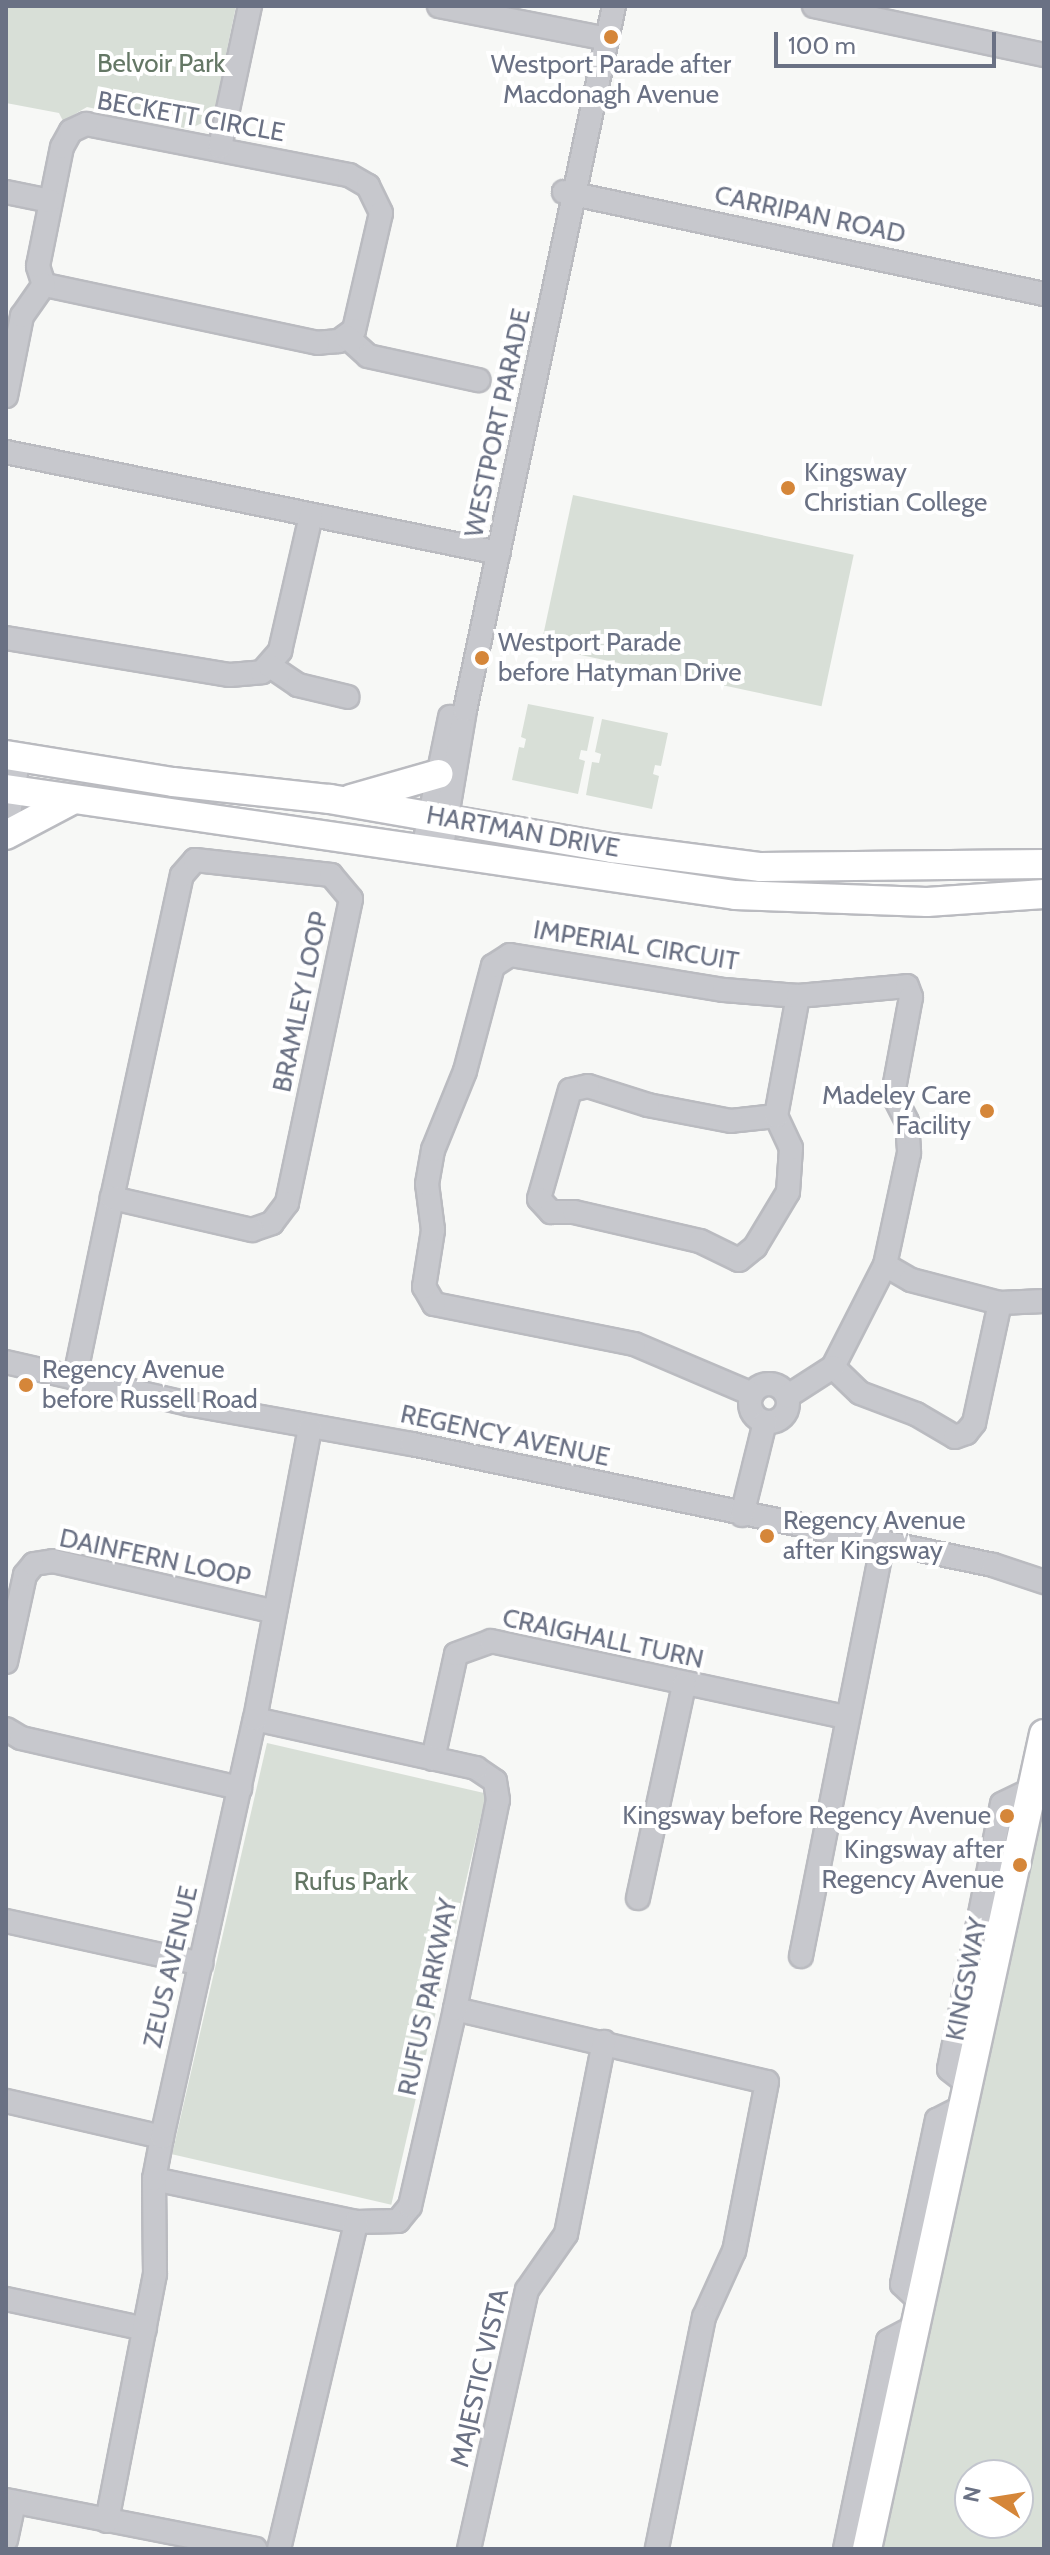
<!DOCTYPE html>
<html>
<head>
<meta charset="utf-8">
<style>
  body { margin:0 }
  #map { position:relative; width:1050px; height:2555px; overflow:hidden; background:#f7f8f6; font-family:Cabin,sans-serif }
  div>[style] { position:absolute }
  .green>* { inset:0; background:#d8dfd7; transform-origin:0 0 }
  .roads { filter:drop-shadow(2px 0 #babbc0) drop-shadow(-2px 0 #babbc0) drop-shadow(0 2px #babbc0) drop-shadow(0 -2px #babbc0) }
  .minor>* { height:22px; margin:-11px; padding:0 11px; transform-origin:11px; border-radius:11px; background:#c7c8cd }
  .minor>.ring { margin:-11px; padding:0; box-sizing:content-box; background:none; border:22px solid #c7c8cd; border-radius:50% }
  .major>* { height:28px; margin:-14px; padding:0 14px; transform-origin:14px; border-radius:14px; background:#fff }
  .dots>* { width:22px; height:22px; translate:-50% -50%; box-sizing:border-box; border:4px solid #fff; border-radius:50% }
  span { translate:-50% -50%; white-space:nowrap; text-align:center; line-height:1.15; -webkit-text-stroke:8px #fff; paint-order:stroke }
  .park-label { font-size:26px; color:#647765 }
  .poi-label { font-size:26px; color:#6a7184 }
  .left { translate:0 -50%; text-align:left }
  .right { translate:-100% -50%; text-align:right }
  .street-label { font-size:26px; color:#6a7184 }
  .frame { position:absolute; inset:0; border:8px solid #6a7184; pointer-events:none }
  .north { position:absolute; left:954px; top:2459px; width:80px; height:80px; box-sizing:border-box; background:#fff; border:2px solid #c3c6ce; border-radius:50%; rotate:282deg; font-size:22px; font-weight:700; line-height:32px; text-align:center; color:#6a7184 }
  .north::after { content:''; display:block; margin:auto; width:28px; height:36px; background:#d58639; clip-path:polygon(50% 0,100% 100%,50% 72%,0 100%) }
  .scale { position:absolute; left:774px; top:32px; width:222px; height:36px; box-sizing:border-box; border:4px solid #6a7184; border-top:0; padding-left:10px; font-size:24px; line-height:28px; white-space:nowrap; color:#6a7184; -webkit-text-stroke:6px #fff; paint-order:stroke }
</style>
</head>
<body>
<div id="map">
  <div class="green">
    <i style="clip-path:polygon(6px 6px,236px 6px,213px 118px,189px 129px,87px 107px,63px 121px,59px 113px,6px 103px)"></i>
    <i style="left:573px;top:495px;width:287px;height:155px;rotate:12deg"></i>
    <i style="clip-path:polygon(528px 704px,594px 717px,587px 751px,581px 750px,579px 759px,585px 761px,578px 794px,512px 780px,519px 747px,524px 748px,526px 739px,521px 737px)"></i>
    <i style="clip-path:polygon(602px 719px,668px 733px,661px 766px,655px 765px,653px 774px,659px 776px,652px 809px,586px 795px,592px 762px,599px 763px,601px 754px,595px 752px)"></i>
    <i style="left:267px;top:1743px;width:225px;height:422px;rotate:13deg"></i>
    <i style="clip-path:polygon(evenodd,1044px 1797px,1044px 2549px,879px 2549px,1044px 1797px,970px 2475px,1018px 2475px,1018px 2523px,970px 2523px,970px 2475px)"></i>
  </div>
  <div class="roads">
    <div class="minor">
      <i style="left:439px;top:6px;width:171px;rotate:11.1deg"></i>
      <i style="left:814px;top:6px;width:235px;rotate:12deg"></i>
      <i style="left:86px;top:124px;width:268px;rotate:11deg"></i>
      <i style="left:349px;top:175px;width:22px;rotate:30deg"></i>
      <i style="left:368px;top:186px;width:30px;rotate:64deg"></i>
      <i style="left:381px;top:213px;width:120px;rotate:103deg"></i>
      <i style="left:354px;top:330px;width:19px;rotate:144deg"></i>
      <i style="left:339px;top:341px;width:21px;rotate:175deg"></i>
      <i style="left:318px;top:343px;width:280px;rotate:-168deg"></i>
      <i style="left:44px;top:285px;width:20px;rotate:-108deg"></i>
      <i style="left:38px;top:266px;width:121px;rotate:-78.6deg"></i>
      <i style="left:62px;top:147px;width:18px;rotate:-61deg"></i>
      <i style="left:71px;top:131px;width:17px;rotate:-25deg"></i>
      <i style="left:220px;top:147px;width:144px;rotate:-78deg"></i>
      <i style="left:6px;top:192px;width:45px;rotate:11.6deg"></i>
      <i style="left:564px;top:192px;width:491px;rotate:12deg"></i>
      <i style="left:347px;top:337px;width:28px;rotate:42deg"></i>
      <i style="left:368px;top:356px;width:113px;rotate:12.3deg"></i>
      <i style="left:6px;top:396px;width:82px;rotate:-78.7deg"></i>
      <i style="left:22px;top:316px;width:38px;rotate:-55deg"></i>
      <i style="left:6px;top:452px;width:503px;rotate:11.58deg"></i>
      <i style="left:6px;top:638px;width:227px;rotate:9.4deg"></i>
      <i style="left:230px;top:675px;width:32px;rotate:-5deg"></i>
      <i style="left:262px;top:672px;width:28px;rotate:-49deg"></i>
      <i style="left:280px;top:651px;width:139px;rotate:-77.1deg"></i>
      <i style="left:270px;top:666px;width:34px;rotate:34deg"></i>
      <i style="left:298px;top:685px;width:51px;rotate:13.5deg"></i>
      <i style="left:6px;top:830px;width:74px;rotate:-79.9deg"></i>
      <i style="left:423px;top:849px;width:135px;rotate:-78.4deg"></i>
      <i style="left:441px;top:852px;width:144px;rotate:-80.4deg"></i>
      <i style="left:465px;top:710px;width:720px;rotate:-78.05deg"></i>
      <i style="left:776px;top:1116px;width:45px;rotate:173.7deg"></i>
      <i style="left:731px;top:1121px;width:85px;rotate:-169.1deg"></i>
      <i style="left:648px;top:1105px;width:63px;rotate:-162.4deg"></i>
      <i style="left:588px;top:1086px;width:18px;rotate:167deg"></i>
      <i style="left:570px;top:1090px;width:113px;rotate:105.9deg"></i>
      <i style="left:539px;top:1199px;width:18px;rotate:47deg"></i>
      <i style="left:551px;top:1212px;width:23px"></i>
      <i style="left:574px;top:1212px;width:129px;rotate:13deg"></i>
      <i style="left:700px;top:1241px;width:43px;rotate:26deg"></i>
      <i style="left:739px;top:1260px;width:21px;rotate:-39deg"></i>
      <i style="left:755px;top:1247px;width:64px;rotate:-59deg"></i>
      <i style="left:788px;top:1192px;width:44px;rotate:-86.1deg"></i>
      <i style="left:791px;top:1148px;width:35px;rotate:-115deg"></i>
      <i style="left:776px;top:1116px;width:122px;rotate:-79.6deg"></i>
      <i style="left:885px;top:1265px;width:30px;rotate:30deg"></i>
      <i style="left:911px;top:1280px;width:92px;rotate:14.5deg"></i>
      <i style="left:1000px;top:1303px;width:44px;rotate:-2.6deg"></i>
      <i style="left:6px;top:1362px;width:188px;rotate:12.9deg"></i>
      <i style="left:189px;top:1404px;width:227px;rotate:10.2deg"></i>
      <i style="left:412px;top:1444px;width:593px;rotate:11.76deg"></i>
      <i style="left:993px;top:1565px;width:54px;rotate:18.4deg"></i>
      <i style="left:833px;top:1367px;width:37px;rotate:44deg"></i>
      <i style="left:860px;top:1393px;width:60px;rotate:20.6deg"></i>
      <i style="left:916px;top:1414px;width:45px;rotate:30.5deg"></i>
      <i style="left:955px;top:1437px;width:12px;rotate:-20deg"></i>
      <i style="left:966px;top:1433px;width:13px;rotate:-51deg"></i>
      <i style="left:974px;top:1423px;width:123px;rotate:-77.8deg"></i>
      <i style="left:75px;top:1377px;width:183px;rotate:-78.3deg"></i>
      <i style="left:112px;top:1198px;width:330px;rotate:-77.8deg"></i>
      <i style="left:182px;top:875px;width:20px;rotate:-49deg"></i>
      <i style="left:195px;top:860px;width:137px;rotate:6.3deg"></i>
      <i style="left:331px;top:875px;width:31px;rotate:50deg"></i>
      <i style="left:351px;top:899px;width:311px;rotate:101.9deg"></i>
      <i style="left:287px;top:1203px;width:25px;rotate:127deg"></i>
      <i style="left:272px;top:1223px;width:21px;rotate:161deg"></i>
      <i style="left:252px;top:1230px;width:144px;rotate:-167.1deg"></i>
      <i class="ring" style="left:750px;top:1384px;width:16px;height:16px"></i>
      <i style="left:752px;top:1394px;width:128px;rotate:-157deg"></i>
      <i style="left:634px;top:1344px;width:204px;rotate:-168.7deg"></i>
      <i style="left:434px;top:1304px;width:20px;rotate:-120deg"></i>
      <i style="left:424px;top:1287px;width:58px;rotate:-81deg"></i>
      <i style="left:433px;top:1230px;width:46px;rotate:-97.4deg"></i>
      <i style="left:427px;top:1184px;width:35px;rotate:-80deg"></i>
      <i style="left:433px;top:1150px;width:85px;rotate:-67.9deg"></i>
      <i style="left:465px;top:1071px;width:109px;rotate:-75.1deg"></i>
      <i style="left:493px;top:966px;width:20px;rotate:-33deg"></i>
      <i style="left:510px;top:955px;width:217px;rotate:9.3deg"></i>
      <i style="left:724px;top:990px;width:74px;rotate:4.6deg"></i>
      <i style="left:798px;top:996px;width:109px;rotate:-5.2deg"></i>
      <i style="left:907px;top:986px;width:12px;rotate:70deg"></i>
      <i style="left:911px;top:997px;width:99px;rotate:100.5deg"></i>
      <i style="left:893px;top:1094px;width:31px;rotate:63deg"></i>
      <i style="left:907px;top:1122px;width:31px;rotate:86deg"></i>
      <i style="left:909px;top:1153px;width:115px;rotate:102.1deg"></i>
      <i style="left:885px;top:1265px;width:114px;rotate:117deg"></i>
      <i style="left:833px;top:1367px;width:54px;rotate:147.2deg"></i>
      <i style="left:742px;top:1515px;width:96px;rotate:-76.1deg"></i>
      <i style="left:6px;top:1662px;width:89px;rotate:-77.7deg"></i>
      <i style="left:25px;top:1575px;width:14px;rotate:-51deg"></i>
      <i style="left:34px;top:1564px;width:19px;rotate:-9deg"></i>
      <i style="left:53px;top:1561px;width:225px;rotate:12.9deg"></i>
      <i style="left:6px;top:1729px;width:17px;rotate:31deg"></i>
      <i style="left:21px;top:1738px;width:225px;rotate:12.9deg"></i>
      <i style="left:433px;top:1759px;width:107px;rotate:-77.6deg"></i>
      <i style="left:456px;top:1654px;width:37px;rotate:-20deg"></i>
      <i style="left:491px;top:1641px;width:363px;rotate:12.1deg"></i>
      <i style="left:638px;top:1898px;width:218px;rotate:-77.8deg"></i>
      <i style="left:6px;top:1921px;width:200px;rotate:12.4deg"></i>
      <i style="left:801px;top:1956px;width:422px;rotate:-78.8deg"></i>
      <i style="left:455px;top:2009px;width:320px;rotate:13.2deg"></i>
      <i style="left:767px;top:2082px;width:172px;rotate:101deg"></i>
      <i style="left:734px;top:2251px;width:72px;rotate:114.4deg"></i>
      <i style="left:704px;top:2317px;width:237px;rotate:101.5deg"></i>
      <i style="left:968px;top:2084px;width:24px;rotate:-142deg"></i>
      <i style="left:949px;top:2069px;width:270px;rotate:-78.7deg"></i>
      <i style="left:1002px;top:1804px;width:34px;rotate:-26deg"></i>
      <i style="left:6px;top:2101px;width:160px;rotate:13deg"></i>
      <i style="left:154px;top:2179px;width:207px;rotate:12deg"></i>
      <i style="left:356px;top:2222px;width:42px;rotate:-1.4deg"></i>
      <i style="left:398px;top:2221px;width:19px;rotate:-51deg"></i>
      <i style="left:410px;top:2206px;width:202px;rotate:-77.1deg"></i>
      <i style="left:455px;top:2009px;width:213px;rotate:-78.4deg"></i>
      <i style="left:498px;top:1800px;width:19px;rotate:-99deg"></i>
      <i style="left:495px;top:1781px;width:23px;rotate:-146deg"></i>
      <i style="left:476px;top:1768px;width:226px;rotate:-167.5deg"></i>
      <i style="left:6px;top:2299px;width:142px;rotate:12.2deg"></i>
      <i style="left:921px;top:2302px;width:26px;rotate:-137deg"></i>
      <i style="left:902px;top:2284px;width:168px;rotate:-78deg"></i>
      <i style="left:937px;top:2120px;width:29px;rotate:-27deg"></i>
      <i style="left:6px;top:2500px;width:254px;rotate:11.1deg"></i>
      <i style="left:107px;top:2521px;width:252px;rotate:-79deg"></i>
      <i style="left:155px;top:2274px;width:95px;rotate:-90.6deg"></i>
      <i style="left:154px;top:2179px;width:43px;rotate:-79.2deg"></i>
      <i style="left:162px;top:2137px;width:428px;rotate:-77.5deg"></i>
      <i style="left:255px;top:1719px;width:296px;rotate:-79.3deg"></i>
      <i style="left:6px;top:2540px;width:39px;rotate:-78deg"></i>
      <i style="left:279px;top:2549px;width:336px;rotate:-76.7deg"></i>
      <i style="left:469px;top:2549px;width:265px;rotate:-77.4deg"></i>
      <i style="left:527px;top:2290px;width:68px;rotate:-55.1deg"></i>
      <i style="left:566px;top:2234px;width:196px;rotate:-78.8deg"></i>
      <i style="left:845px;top:2549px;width:212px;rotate:-78.3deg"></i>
      <i style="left:888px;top:2341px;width:32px;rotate:-28deg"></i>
    </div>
    <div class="major">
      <i style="left:6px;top:755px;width:169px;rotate:9.2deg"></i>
      <i style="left:173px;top:782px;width:158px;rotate:6.2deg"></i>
      <i style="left:330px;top:799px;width:286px;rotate:9.9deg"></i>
      <i style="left:612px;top:848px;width:150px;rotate:7.3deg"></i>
      <i style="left:761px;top:867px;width:283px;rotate:-0.6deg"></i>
      <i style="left:6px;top:789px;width:737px;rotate:8.27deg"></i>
      <i style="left:735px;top:895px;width:192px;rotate:2.1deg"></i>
      <i style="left:927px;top:902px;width:117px;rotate:-3.9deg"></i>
      <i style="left:351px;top:799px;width:91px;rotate:-16deg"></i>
      <i style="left:6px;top:835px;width:75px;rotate:-27.9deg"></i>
      <i style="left:867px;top:2549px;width:834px;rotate:-77.75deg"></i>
    </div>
  </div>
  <div class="dots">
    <i style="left:611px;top:37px;background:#d58639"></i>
    <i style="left:788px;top:488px;background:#d58639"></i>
    <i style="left:482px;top:658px;background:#d58639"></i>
    <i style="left:987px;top:1111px;background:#d58639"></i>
    <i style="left:26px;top:1385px;background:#d58639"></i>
    <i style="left:767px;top:1536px;background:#d58639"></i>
    <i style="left:1007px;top:1816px;background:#d58639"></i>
    <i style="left:1020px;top:1865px;background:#d58639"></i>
  </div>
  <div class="park-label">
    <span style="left:161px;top:64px">Belvoir Park</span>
    <span style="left:351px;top:1882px">Rufus Park</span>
  </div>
  <div class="poi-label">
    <span style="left:611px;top:80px">Westport Parade after<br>Macdonagh Avenue</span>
    <span class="left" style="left:804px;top:488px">Kingsway<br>Christian College</span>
    <span class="left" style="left:498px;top:658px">Westport Parade<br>before Hatyman Drive</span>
    <span class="right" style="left:971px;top:1111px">Madeley Care<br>Facility</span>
    <span class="left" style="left:42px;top:1385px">Regency Avenue<br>before Russell Road</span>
    <span class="left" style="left:783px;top:1536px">Regency Avenue<br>after Kingsway</span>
    <span class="right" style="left:991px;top:1816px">Kingsway before Regency Avenue</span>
    <span class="right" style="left:1004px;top:1865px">Kingsway after<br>Regency Avenue</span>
  </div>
  <div class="street-label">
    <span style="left:191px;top:117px;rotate:10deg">BECKETT CIRCLE</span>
    <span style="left:810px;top:215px;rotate:12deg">CARRIPAN ROAD</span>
    <span style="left:498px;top:423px;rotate:-78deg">WESTPORT PARADE</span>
    <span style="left:523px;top:832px;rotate:10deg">HARTMAN DRIVE</span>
    <span style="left:636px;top:946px;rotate:9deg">IMPERIAL CIRCUIT</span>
    <span style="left:301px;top:1002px;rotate:-78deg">BRAMLEY LOOP</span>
    <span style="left:505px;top:1436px;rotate:12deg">REGENCY AVENUE</span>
    <span style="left:155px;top:1558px;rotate:12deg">DAINFERN LOOP</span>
    <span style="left:603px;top:1639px;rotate:12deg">CRAIGHALL TURN</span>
    <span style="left:171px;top:1967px;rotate:-77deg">ZEUS AVENUE</span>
    <span style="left:967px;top:1979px;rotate:-79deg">KINGSWAY</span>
    <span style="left:428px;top:1997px;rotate:-78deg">RUFUS PARKWAY</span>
    <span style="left:480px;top:2378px;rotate:-77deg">MAJESTIC VISTA</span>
  </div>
  <div class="frame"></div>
  <div class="north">N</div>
  <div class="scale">100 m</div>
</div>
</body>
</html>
